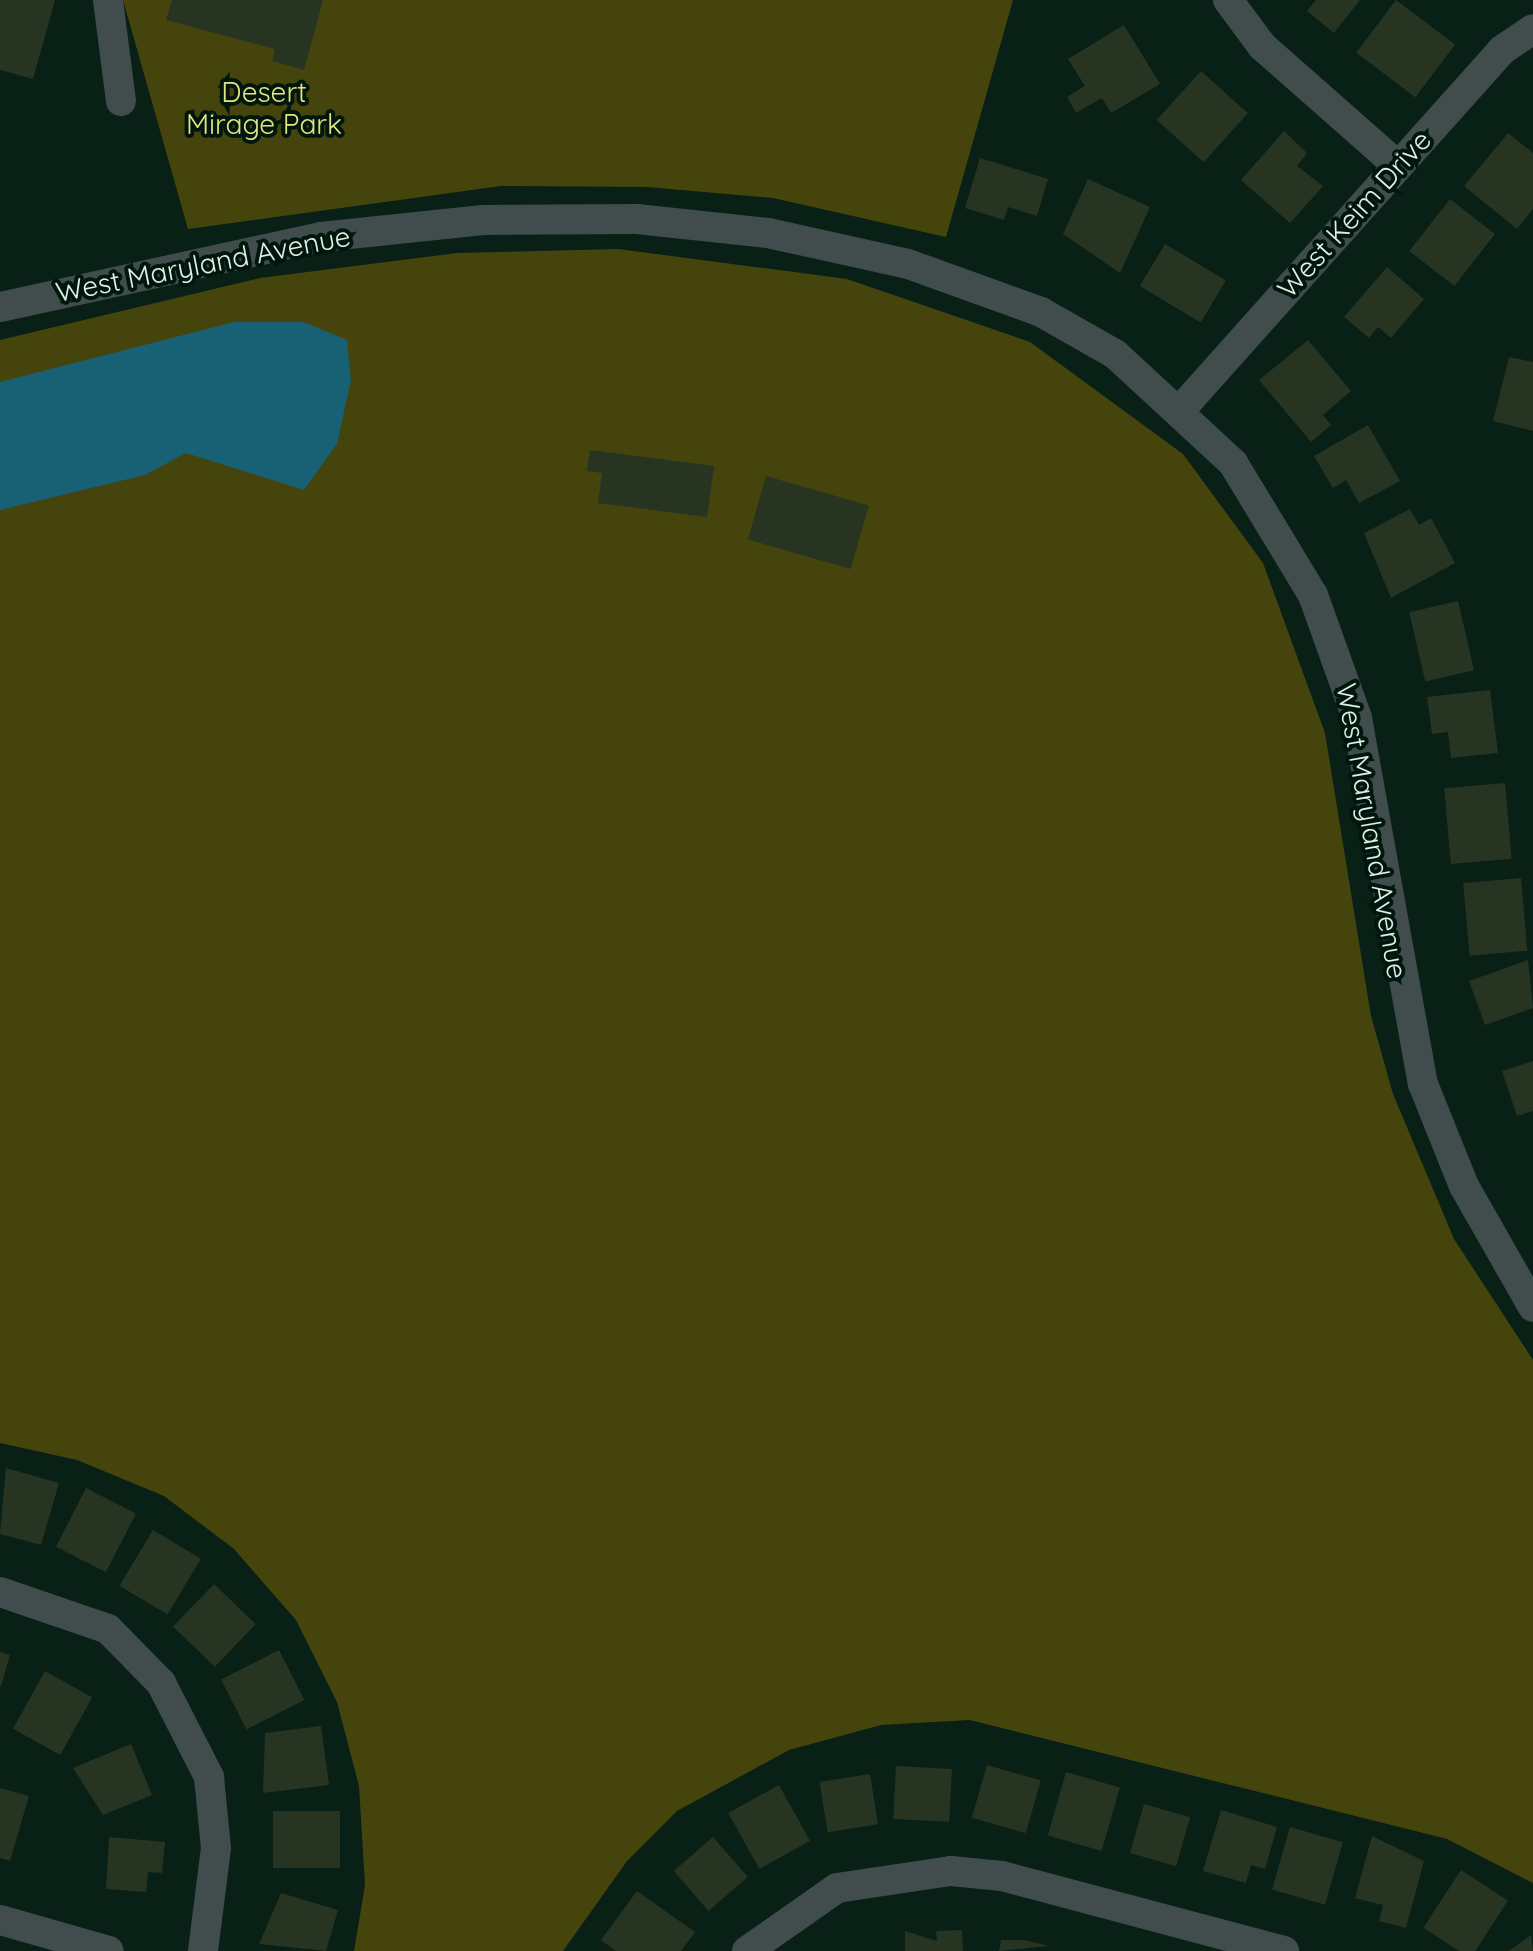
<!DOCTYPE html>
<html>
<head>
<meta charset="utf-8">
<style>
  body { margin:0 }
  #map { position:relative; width:1533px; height:1951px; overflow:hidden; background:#082016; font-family:Quicksand,sans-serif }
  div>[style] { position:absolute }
  .green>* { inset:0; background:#45440d }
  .water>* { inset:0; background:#186073 }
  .building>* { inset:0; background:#283422; transform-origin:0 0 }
  .minor>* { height:30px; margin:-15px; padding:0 15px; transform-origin:15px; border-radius:15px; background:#414d4d }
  span { translate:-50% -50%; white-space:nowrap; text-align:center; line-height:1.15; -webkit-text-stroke:8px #01170d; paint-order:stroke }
  .park-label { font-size:28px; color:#e4e37f }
  .street-label { font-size:28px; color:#e1efe8 }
</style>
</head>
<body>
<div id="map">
  <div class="green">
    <i style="clip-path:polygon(123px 0,1013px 0,946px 237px,773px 198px,647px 187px,501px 186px,188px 229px)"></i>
    <i style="clip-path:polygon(618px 249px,847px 279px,1030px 342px,1183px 454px,1263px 563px,1325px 733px,1371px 1016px,1393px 1094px,1454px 1239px,1533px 1360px,1533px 1883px,1447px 1839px,970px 1720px,881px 1725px,789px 1750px,677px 1811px,627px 1861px,563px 1951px,354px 1951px,365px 1885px,359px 1786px,337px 1702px,296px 1620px,234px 1549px,164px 1496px,77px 1460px,0 1443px,0 340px,260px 278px,457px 253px)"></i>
  </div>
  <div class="water">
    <i style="clip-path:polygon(234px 322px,304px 322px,347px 340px,351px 380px,337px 444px,304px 490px,186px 453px,145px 475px,0 510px,0 382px)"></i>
  </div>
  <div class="building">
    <i style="clip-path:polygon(0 0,55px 0,33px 79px,0 70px)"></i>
    <i style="clip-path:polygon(172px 0,323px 0,304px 70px,272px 61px,275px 49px,166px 20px)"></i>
    <i style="clip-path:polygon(1316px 0,1360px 0,1334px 33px,1307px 11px)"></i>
    <i style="left:1396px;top:0;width:74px;height:66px;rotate:37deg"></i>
    <i style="clip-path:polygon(1124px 25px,1160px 84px,1111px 113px,1102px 98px,1076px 113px,1067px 97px,1085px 86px,1068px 59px)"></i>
    <i style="left:1201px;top:71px;width:63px;height:66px;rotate:42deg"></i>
    <i style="clip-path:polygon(1284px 131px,1307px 153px,1297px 166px,1323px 186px,1290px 223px,1241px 180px)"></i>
    <i style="clip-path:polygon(1508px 133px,1533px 153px,1533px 209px,1517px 229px,1464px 186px)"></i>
    <i style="clip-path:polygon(980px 158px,1048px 179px,1037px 216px,1008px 207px,1004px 220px,965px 208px)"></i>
    <i style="clip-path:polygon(1088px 179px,1150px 207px,1120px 273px,1063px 234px)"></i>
    <i style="left:1450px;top:199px;width:57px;height:66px;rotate:38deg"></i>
    <i style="left:1165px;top:244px;width:71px;height:49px;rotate:31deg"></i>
    <i style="clip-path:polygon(1387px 267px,1424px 299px,1391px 338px,1378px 327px,1369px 338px,1344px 317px)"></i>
    <i style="clip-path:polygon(1308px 340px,1351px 391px,1323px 415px,1331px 425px,1311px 442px,1259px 380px)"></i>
    <i style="clip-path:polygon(1509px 357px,1533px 362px,1533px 431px,1493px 421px)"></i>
    <i style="clip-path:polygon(1368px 425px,1400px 481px,1359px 503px,1346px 480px,1333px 488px,1314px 456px)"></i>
    <i style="clip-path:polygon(590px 450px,714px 466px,707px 517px,598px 503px,602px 473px,587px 471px)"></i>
    <i style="left:766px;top:476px;width:107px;height:66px;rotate:16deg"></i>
    <i style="clip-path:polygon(1410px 509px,1419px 525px,1431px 518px,1455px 563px,1391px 598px,1364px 533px)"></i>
    <i style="left:1458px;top:601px;width:71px;height:50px;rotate:77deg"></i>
    <i style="clip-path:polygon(1490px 690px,1498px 753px,1451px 758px,1448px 732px,1432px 734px,1427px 697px)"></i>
    <i style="left:1505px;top:783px;width:76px;height:61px;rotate:85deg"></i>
    <i style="left:1521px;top:878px;width:73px;height:58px;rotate:85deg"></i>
    <i style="clip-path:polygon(1528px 960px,1533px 1008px,1485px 1025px,1469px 981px)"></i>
    <i style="clip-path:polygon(1533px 1061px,1533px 1111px,1517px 1116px,1502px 1071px)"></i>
    <i style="clip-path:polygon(6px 1468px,59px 1483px,41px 1545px,0 1534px)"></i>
    <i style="left:86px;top:1488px;width:56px;height:66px;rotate:27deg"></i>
    <i style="left:153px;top:1530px;width:56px;height:65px;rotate:31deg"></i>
    <i style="left:214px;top:1584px;width:58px;height:59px;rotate:44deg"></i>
    <i style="left:279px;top:1650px;width:56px;height:65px;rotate:63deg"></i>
    <i style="clip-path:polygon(0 1652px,10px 1655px,1px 1686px,0 1686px)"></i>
    <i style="left:45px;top:1671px;width:54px;height:66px;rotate:29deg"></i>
    <i style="clip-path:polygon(321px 1726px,329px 1785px,263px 1793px,265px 1733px)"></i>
    <i style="clip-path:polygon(131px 1744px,152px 1795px,103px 1815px,73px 1768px)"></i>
    <i style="left:987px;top:1765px;width:56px;height:55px;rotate:16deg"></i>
    <i style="left:896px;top:1766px;width:56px;height:53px;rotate:3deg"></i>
    <i style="left:1066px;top:1772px;width:56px;height:66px;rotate:16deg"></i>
    <i style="left:870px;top:1774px;width:51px;height:51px;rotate:81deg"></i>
    <i style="left:779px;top:1785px;width:64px;height:58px;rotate:61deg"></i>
    <i style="clip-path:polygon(0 1788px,29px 1796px,10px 1861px,0 1858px)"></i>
    <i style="left:1144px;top:1804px;width:48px;height:51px;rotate:16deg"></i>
    <i style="clip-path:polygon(1221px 1810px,1277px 1827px,1265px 1869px,1251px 1865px,1246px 1883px,1203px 1871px)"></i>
    <i style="left:273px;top:1811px;width:67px;height:57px"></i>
    <i style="left:1290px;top:1827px;width:55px;height:65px;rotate:16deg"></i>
    <i style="clip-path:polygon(1372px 1836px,1424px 1861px,1406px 1928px,1379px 1921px,1383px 1905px,1355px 1898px)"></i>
    <i style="clip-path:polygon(109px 1837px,165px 1842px,162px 1873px,148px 1872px,146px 1892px,106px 1889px)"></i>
    <i style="left:713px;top:1837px;width:53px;height:52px;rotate:49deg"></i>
    <i style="left:1461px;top:1870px;width:56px;height:69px;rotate:33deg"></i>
    <i style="clip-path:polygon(637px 1891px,695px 1932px,681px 1951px,616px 1951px,601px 1940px)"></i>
    <i style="clip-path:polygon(281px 1893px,338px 1910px,326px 1951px,259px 1944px)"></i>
    <i style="clip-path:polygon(962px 1930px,963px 1951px,905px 1951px,905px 1931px,937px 1941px,936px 1931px)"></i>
    <i style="clip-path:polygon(1531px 1935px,1533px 1951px,1509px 1951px)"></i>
    <i style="clip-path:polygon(1001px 1940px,1024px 1940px,1049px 1946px,999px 1951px)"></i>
  </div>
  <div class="minor">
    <i style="left:108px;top:0;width:102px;rotate:82.7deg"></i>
    <i style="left:1228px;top:0;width:57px;rotate:53.5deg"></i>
    <i style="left:1262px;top:46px;width:180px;rotate:41.4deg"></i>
    <i style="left:0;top:307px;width:329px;rotate:-12.3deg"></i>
    <i style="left:321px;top:237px;width:163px;rotate:-6deg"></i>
    <i style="left:483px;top:220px;width:154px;rotate:-0.4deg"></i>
    <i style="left:637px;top:219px;width:132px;rotate:6.1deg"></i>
    <i style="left:768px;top:233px;width:143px;rotate:12.5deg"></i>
    <i style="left:908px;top:264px;width:141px;rotate:19.8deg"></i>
    <i style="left:1041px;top:312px;width:85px;rotate:29.6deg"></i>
    <i style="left:1115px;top:354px;width:161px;rotate:42.7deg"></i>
    <i style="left:1233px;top:463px;width:154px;rotate:58.8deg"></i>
    <i style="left:1313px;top:595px;width:131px;rotate:70.3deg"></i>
    <i style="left:1357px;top:718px;width:372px;rotate:79.8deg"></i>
    <i style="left:1423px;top:1084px;width:110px;rotate:68.1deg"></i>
    <i style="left:1464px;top:1186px;width:139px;rotate:60.3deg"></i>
    <i style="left:1182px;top:408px;width:480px;rotate:-48.2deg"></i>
    <i style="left:1502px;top:50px;width:37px;rotate:-34deg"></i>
    <i style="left:0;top:1592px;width:114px;rotate:18.9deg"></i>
    <i style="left:108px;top:1629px;width:76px;rotate:45.5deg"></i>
    <i style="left:161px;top:1683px;width:106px;rotate:62.9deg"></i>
    <i style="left:209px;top:1777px;width:71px;rotate:84.4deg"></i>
    <i style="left:216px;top:1848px;width:104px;rotate:97.2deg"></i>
    <i style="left:0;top:1920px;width:113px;rotate:15.9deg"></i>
    <i style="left:747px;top:1951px;width:110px;rotate:-35deg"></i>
    <i style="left:837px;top:1888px;width:115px;rotate:-8.5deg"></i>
    <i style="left:951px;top:1871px;width:51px;rotate:5.6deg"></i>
    <i style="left:1002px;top:1876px;width:292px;rotate:14.9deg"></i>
  </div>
  <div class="park-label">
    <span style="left:264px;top:108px">Desert<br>Mirage Park</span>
  </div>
  <div class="street-label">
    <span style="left:1354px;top:214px;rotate:-48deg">West Keim Drive</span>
    <span style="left:203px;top:264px;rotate:-11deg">West Maryland Avenue</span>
    <span style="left:1372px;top:831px;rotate:80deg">West Maryland Avenue</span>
  </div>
</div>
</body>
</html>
